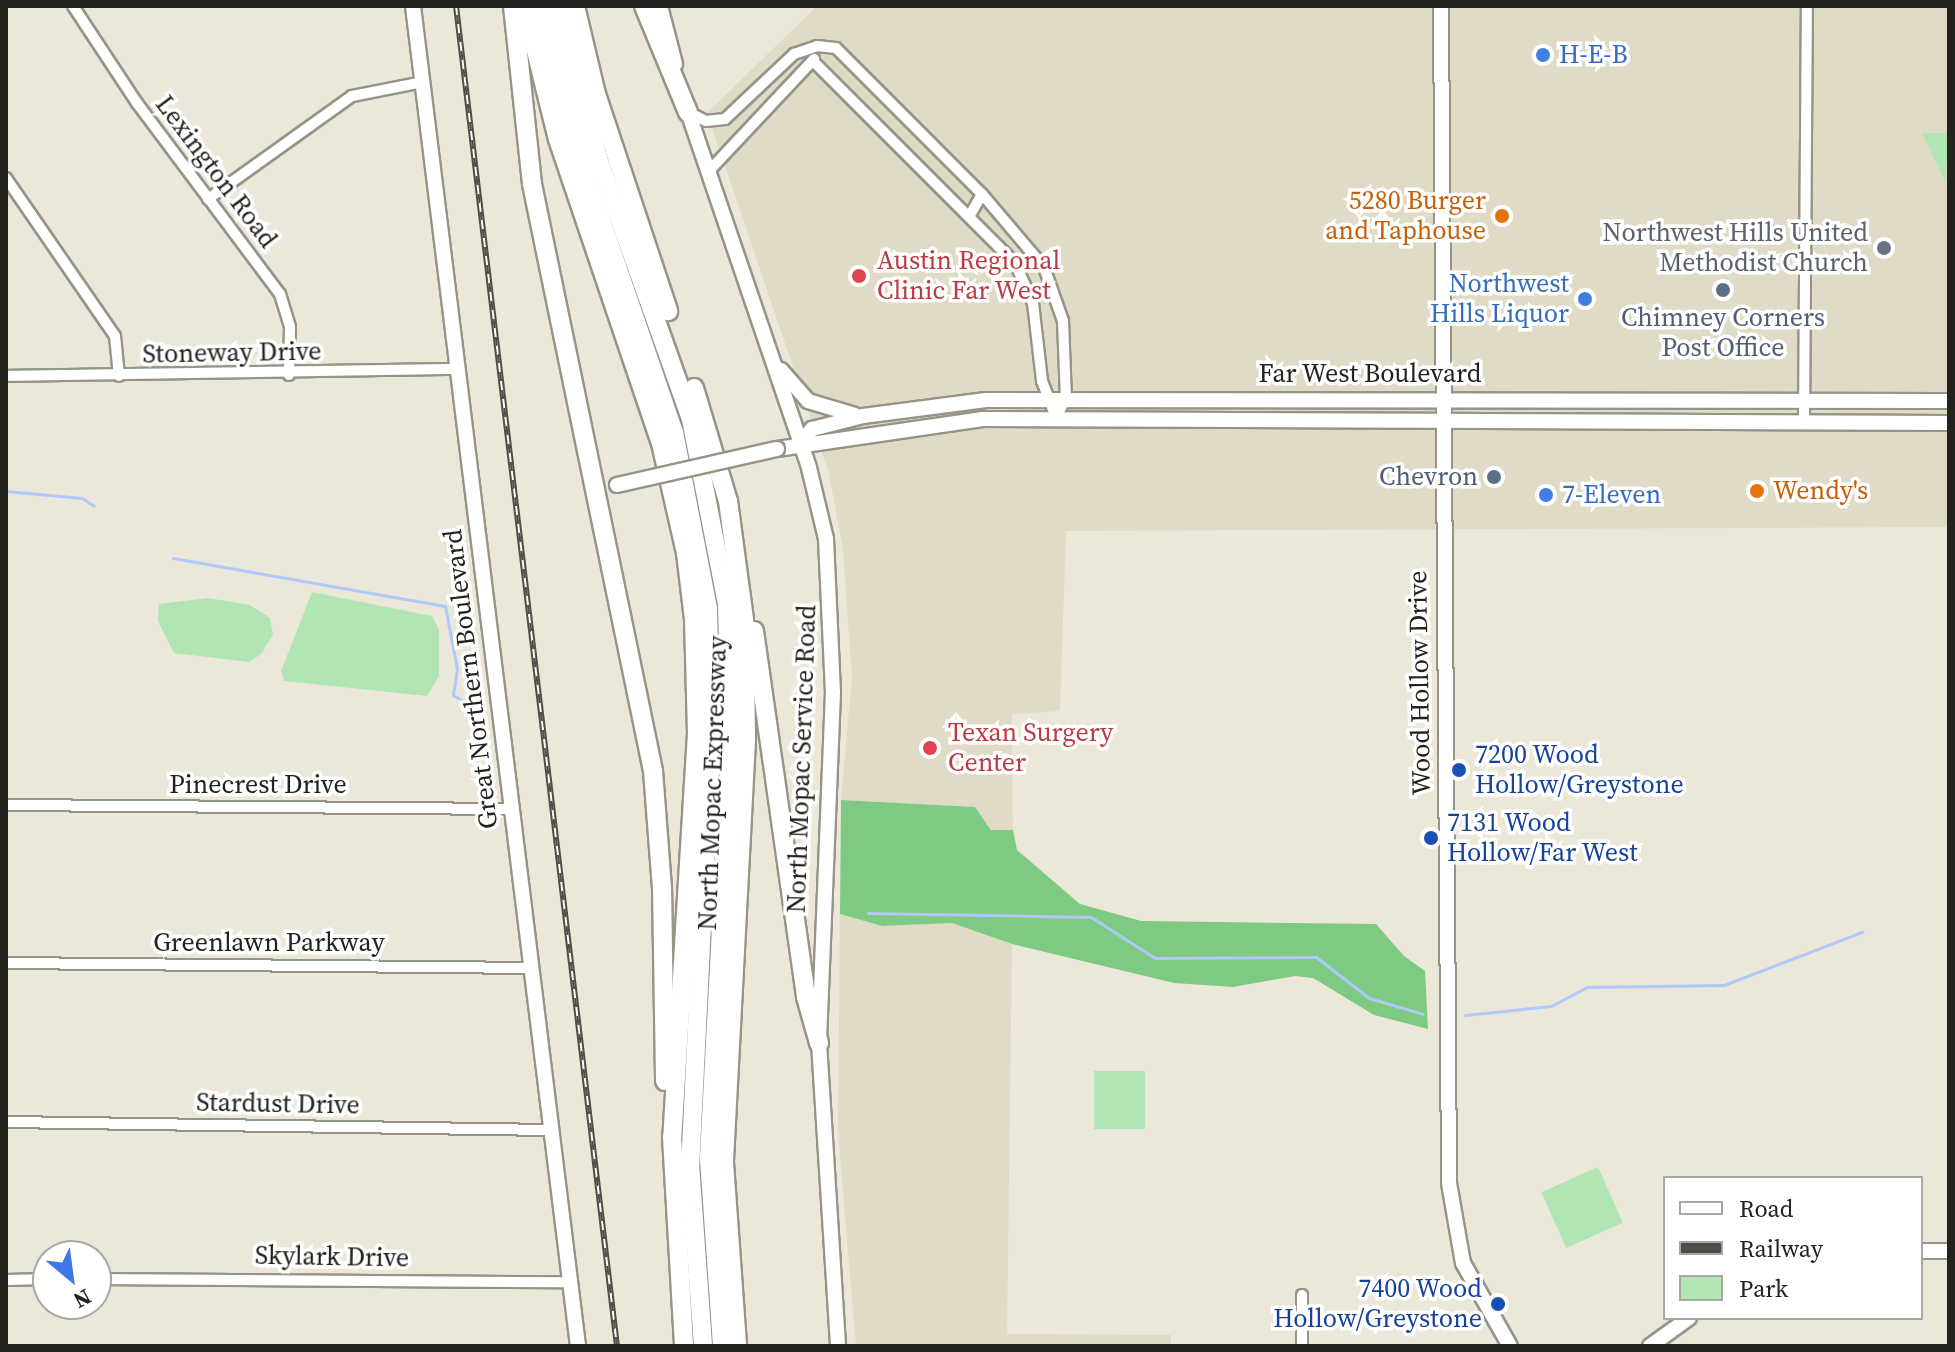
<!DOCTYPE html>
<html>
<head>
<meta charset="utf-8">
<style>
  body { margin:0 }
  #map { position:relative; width:1955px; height:1352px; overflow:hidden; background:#ebe8da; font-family:"Source Serif 4",serif }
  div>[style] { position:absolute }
  .built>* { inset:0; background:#dfdbc6 }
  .green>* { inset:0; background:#b1e5b3; transform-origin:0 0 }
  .forest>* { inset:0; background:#7eca82 }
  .stream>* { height:3px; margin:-1.5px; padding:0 1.5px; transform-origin:1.5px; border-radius:1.5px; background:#aec9fa }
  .roads { filter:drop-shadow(2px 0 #979487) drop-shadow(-2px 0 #979487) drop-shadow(0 2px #979487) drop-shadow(0 -2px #979487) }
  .street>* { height:10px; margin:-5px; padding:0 5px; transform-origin:5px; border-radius:5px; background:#fff }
  .secondary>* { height:14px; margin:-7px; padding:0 7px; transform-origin:7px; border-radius:7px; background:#fff }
  .highway>* { height:18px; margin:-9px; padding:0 9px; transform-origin:9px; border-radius:9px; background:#fff }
  .rail>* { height:6px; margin-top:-3px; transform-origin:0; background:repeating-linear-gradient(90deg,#fff 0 9px,#4f4d46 0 18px); box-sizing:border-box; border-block:2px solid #4f4d46 }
  .bridges { filter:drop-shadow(2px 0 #979487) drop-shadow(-2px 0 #979487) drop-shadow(0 2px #979487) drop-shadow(0 -2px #979487) }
  .secondary-bridge>* { height:14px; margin:-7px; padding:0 7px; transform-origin:7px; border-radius:7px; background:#fff }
  .dots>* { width:22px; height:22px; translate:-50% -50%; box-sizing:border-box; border:4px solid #fff; border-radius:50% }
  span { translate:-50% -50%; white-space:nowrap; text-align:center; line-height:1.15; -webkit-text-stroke:7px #fff; paint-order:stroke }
  .shop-label { font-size:26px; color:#366cbe }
  .left { translate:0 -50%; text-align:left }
  .right { translate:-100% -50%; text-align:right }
  .street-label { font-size:26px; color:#23221d }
  .food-label { font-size:26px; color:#c56008 }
  .worship-label { font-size:26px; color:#5b616d }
  .health-label { font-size:26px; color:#be3a42 }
  .service-label { font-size:26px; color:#4e5e75 }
  .transit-label { font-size:26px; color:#164399 }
  .frame { position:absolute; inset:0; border:8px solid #23221d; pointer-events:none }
  .legend { position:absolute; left:1663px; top:1176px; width:260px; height:144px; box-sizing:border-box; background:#fff; border:2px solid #a7a7a5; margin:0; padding:10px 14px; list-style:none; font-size:24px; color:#23221d }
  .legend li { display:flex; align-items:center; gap:16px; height:40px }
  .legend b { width:40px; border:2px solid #a7a7a5 }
  .north { position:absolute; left:32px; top:1240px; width:80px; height:80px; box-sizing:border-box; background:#fff; border:2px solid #a7a7a5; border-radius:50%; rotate:151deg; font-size:22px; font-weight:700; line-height:32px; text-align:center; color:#23221d }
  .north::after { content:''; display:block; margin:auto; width:28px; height:36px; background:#3e78e8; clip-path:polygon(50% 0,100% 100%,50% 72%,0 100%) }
</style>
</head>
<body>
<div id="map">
  <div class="built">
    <i style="clip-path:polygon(817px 6px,1949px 6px,1949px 527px,1066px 531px,1060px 711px,1012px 714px,1013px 830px,992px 830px,975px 807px,841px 800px,852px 677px,843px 551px,829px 473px,707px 113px)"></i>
    <i style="clip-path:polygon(840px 914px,882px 926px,952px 923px,1012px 944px,1007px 1334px,1171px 1335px,1171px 1346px,856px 1346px,838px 1130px)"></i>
  </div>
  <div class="green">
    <i style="clip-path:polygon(1922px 133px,1949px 133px,1945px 181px)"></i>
    <i style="clip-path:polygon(312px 592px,432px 616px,439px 630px,439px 676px,427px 696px,284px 681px,281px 671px)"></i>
    <i style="clip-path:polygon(208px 598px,250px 605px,270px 618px,273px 635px,261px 654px,249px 662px,174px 653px,158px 621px,159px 604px)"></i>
    <i style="left:1094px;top:1071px;width:51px;height:58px"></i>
    <i style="left:1598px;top:1167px;width:61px;height:62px;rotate:66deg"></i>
  </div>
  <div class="forest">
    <i style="clip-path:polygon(841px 800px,975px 807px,991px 830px,1013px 830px,1017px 850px,1080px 904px,1141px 921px,1376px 924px,1404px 956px,1425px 971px,1428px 1029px,1374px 1015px,1313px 978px,1295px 976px,1233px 987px,1174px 983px,1012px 944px,952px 923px,882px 926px,840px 914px)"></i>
  </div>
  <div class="stream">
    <i style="left:6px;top:491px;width:76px;rotate:5.3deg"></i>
    <i style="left:82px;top:498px;width:14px;rotate:34deg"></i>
    <i style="left:173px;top:558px;width:276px;rotate:10deg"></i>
    <i style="left:445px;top:606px;width:64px;rotate:79.2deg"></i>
    <i style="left:457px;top:669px;width:26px;rotate:99deg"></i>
    <i style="left:453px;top:695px;width:14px;rotate:30deg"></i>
    <i style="left:868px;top:913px;width:223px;rotate:1deg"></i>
    <i style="left:1091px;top:917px;width:76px;rotate:32.6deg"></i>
    <i style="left:1155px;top:958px;width:161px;rotate:-0.4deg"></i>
    <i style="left:1316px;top:957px;width:67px;rotate:37.7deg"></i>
    <i style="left:1369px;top:998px;width:56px;rotate:16.5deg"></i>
    <i style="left:1465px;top:1015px;width:86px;rotate:-6deg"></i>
    <i style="left:1551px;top:1006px;width:41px;rotate:-27.8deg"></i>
    <i style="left:1587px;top:987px;width:137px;rotate:-0.8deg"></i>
    <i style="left:1724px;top:985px;width:148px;rotate:-21deg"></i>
  </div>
  <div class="roads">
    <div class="street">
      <i style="left:73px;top:6px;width:116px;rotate:56.6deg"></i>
      <i style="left:137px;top:103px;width:239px;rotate:53.2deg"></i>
      <i style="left:280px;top:294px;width:34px;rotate:73deg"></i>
      <i style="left:290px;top:327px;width:48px;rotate:91.2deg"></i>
      <i style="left:814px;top:62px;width:284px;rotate:45deg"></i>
      <i style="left:1015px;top:263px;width:44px;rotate:65.8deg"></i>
      <i style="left:1033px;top:303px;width:79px;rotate:83.4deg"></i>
      <i style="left:1042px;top:381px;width:40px;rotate:69deg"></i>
      <i style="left:688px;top:112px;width:20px;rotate:27deg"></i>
      <i style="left:706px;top:121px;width:19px;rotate:-6deg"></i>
      <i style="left:725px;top:119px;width:95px;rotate:-43.3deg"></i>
      <i style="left:794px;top:54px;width:24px;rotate:-19deg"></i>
      <i style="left:817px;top:46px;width:19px;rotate:6deg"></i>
      <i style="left:836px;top:48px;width:206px;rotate:45deg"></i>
      <i style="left:982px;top:194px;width:96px;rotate:49.7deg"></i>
      <i style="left:1044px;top:267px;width:57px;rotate:70.6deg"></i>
      <i style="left:1063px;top:321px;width:77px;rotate:87.8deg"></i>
      <i style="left:1066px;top:398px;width:22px;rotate:117deg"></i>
      <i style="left:708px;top:172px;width:155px;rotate:-46.8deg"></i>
      <i style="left:6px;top:178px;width:192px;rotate:55.4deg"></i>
      <i style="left:115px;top:336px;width:40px;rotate:84.3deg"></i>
      <i style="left:208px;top:199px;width:177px;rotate:-35.6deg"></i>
      <i style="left:352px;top:96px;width:72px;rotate:-11.2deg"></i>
      <i style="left:970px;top:215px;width:24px;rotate:-60deg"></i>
      <i style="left:6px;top:376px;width:452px;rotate:-0.9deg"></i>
      <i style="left:1804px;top:422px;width:416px;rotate:-89.6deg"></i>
      <i style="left:6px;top:805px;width:504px;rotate:0.45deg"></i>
      <i style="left:6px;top:963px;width:526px;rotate:0.54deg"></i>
      <i style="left:6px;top:1122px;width:544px;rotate:0.84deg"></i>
      <i style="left:96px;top:1279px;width:472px;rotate:0.4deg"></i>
      <i style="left:6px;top:1280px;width:42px;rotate:-1.4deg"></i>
      <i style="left:1302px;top:1295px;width:51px;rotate:90deg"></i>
    </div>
    <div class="secondary">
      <i style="left:413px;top:6px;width:1350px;rotate:82.98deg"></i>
      <i style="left:660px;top:6px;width:60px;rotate:75.5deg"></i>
      <i style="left:1441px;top:6px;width:1177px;rotate:89.61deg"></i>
      <i style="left:1449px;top:1183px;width:81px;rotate:80.1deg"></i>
      <i style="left:1463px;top:1263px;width:95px;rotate:60.5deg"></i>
      <i style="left:685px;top:103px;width:385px;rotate:71.2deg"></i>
      <i style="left:809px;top:468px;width:73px;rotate:76.5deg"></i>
      <i style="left:826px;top:539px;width:153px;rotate:87.4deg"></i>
      <i style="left:833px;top:692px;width:351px;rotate:92.3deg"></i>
      <i style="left:819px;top:1043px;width:304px;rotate:86.4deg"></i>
      <i style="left:781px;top:370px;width:41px;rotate:48.9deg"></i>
      <i style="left:808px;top:401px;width:49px;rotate:16.6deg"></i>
      <i style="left:801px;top:443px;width:18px;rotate:-52deg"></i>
      <i style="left:812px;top:429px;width:53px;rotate:-14.3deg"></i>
      <i style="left:863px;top:416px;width:124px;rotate:-7.4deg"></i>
      <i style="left:986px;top:400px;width:963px;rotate:0.06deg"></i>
      <i style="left:777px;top:449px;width:208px;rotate:-8.3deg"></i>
      <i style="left:983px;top:419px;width:966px;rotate:0.24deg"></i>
      <i style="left:1921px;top:1251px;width:28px"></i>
      <i style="left:1650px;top:1346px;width:48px;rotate:-35.7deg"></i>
    </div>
    <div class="highway">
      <i style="left:513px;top:6px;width:179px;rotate:83.9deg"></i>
      <i style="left:532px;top:184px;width:599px;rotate:78.35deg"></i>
      <i style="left:653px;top:771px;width:116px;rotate:85.6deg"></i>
      <i style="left:662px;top:887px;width:194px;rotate:89.1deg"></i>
      <i style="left:525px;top:6px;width:137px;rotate:76.1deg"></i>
      <i style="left:558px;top:139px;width:321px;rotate:71.3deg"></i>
      <i style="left:661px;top:443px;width:113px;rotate:77.2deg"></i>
      <i style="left:686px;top:553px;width:66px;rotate:83.1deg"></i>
      <i style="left:694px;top:619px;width:114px;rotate:88.5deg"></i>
      <i style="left:697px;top:733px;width:405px;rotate:93.5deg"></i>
      <i style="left:672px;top:1137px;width:209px;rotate:86.7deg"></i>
      <i style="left:541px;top:6px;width:163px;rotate:75.5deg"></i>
      <i style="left:582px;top:164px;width:283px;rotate:71.1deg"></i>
      <i style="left:674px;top:432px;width:179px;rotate:79.1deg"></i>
      <i style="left:708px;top:608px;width:132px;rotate:88.7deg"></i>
      <i style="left:711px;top:740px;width:425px;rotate:92.8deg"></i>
      <i style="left:690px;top:1164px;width:182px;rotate:85.9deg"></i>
      <i style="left:558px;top:6px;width:157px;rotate:75.3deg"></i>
      <i style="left:598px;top:158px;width:277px;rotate:70.4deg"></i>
      <i style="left:691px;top:419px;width:189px;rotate:79deg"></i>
      <i style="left:727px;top:605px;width:133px;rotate:88.3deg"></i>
      <i style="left:731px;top:738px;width:422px;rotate:93deg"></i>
      <i style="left:709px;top:1159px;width:187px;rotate:86deg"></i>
      <i style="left:575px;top:6px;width:90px;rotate:76.6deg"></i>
      <i style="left:596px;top:94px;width:229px;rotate:71.6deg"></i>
      <i style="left:644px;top:6px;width:115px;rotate:67.5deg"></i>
      <i style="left:694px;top:388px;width:118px;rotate:73.3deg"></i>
      <i style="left:728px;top:501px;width:120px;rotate:82.3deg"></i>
      <i style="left:744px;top:620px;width:120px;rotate:89deg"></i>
      <i style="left:746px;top:740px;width:424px;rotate:93deg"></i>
      <i style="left:724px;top:1163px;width:183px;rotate:85.9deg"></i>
      <i style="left:754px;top:631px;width:370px;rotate:81.9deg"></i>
      <i style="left:806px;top:997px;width:48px;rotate:74.2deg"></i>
    </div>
  </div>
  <div class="rail">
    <i style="left:456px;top:6px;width:1350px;rotate:83.15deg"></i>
  </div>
  <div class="bridges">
    <div class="secondary-bridge">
      <i style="left:617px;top:485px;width:164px;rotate:-12.7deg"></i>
    </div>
  </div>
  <div class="dots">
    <i style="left:1543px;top:55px;background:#3f7fe0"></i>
    <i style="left:1502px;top:216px;background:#e8710a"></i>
    <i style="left:1884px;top:248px;background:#6b7280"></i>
    <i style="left:859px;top:276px;background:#e0444e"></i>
    <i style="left:1723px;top:290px;background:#5c6f8a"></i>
    <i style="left:1585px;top:299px;background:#3f7fe0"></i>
    <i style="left:1494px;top:477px;background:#5c6f8a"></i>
    <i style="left:1757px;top:491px;background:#e8710a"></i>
    <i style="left:1546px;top:495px;background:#3f7fe0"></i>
    <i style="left:930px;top:748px;background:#e0444e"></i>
    <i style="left:1459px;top:770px;background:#1a4fb4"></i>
    <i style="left:1431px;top:838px;background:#1a4fb4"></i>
    <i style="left:1498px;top:1304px;background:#1a4fb4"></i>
  </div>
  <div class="shop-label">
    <span class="left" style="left:1559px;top:55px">H-E-B</span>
    <span class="right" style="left:1569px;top:299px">Northwest<br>Hills Liquor</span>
    <span class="left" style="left:1562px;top:495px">7-Eleven</span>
  </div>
  <div class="street-label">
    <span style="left:216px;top:172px;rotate:53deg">Lexington Road</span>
    <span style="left:232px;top:353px;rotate:-1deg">Stoneway Drive</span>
    <span style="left:1370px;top:374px">Far West Boulevard</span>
    <span style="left:471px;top:679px;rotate:-97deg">Great Northern Boulevard</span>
    <span style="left:1420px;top:683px;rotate:-91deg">Wood Hollow Drive</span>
    <span style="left:802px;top:759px;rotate:-88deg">North Mopac Service Road</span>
    <span style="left:713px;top:783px;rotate:-88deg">North Mopac Expressway</span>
    <span style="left:258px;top:785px">Pinecrest Drive</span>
    <span style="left:269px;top:943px">Greenlawn Parkway</span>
    <span style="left:278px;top:1104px;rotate:1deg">Stardust Drive</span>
    <span style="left:332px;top:1257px;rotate:1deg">Skylark Drive</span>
  </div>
  <div class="food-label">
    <span class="right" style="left:1486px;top:216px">5280 Burger<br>and Taphouse</span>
    <span class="left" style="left:1773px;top:491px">Wendy's</span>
  </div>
  <div class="worship-label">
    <span class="right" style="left:1868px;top:248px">Northwest Hills United<br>Methodist Church</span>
  </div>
  <div class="health-label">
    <span class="left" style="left:877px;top:276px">Austin Regional<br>Clinic Far West</span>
    <span class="left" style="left:948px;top:748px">Texan Surgery<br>Center</span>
  </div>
  <div class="service-label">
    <span style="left:1723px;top:333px">Chimney Corners<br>Post Office</span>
    <span class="right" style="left:1478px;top:477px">Chevron</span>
  </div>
  <div class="transit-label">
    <span class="left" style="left:1475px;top:770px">7200 Wood<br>Hollow/Greystone</span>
    <span class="left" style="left:1447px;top:838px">7131 Wood<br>Hollow/Far West</span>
    <span class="right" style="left:1482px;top:1304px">7400 Wood<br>Hollow/Greystone</span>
  </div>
  <div class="frame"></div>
  <ul class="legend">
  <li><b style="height:10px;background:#fff"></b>Road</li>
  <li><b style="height:10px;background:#4f4d46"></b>Railway</li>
  <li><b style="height:22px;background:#b1e5b3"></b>Park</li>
  </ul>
  <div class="north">N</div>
</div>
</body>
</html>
